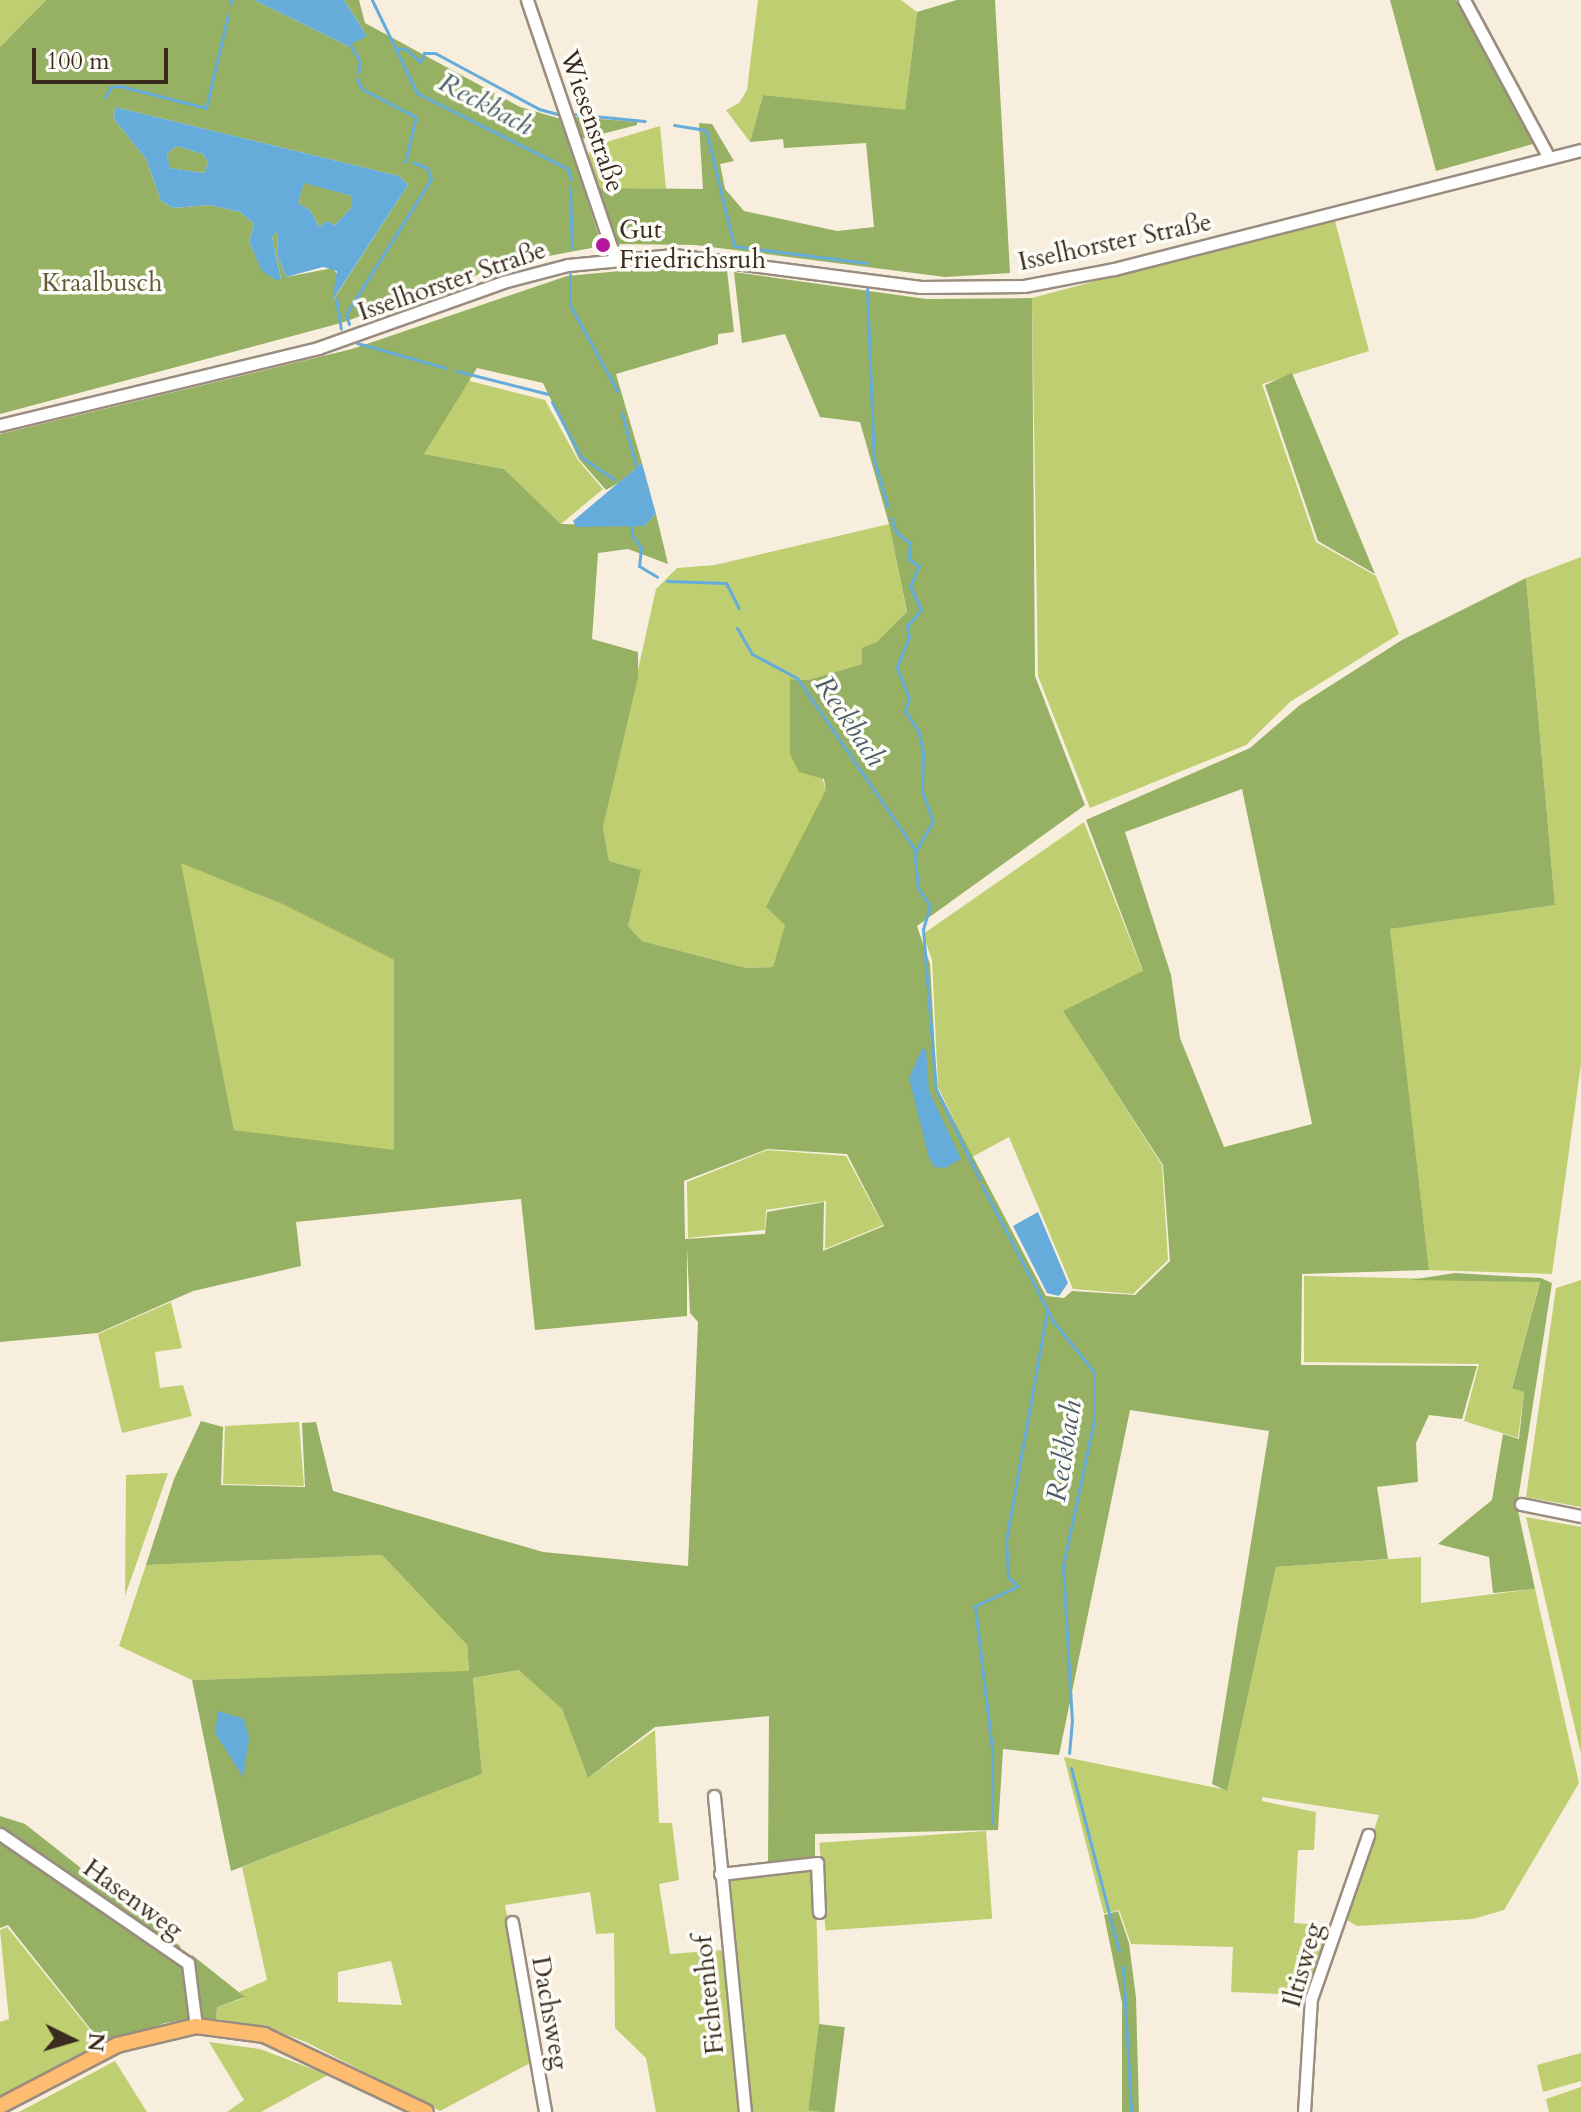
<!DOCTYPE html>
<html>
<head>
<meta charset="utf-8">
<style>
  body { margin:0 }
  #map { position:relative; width:1581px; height:2112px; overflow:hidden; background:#f8eedd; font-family:Cardo,serif }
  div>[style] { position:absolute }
  .green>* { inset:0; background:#bece71; transform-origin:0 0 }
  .forest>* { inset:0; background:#96b163; transform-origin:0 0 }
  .water>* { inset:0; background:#65acdb }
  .stream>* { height:3px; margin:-1.5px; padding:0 1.5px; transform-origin:1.5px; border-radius:1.5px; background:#65acdb }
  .roads { filter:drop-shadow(2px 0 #9a8c7e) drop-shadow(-2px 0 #9a8c7e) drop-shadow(0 2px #9a8c7e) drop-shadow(0 -2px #9a8c7e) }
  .minor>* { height:11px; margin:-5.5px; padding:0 5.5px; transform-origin:5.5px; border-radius:5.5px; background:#fff }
  .major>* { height:14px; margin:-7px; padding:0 7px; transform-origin:7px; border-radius:7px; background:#febc70 }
  .dots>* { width:22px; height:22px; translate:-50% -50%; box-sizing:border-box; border:4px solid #fdfcf7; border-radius:50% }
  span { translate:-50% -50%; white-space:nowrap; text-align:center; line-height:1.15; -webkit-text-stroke:7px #fdfcf7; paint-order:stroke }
  .street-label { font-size:26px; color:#3b2a1e }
  .poi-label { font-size:26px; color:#3b2a1e }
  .left { translate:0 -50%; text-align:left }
  .park-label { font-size:26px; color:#625b37 }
  .water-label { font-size:28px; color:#4c5e6a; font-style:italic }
  .north { position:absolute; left:32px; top:2000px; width:80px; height:80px; -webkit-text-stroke:6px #fdfcf7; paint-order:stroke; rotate:95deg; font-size:22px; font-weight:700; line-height:32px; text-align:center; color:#3b2a1e }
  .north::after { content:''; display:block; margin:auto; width:28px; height:36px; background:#3b2a1e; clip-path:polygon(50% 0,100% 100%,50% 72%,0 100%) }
  .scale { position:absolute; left:32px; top:48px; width:136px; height:36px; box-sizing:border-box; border:4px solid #3b2a1e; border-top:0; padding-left:10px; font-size:24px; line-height:28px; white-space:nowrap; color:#3b2a1e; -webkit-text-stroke:6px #fdfcf7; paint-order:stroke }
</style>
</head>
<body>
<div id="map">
  <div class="green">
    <i style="clip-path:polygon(0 0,46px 0,0 47px)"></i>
    <i style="clip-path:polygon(758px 0,901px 0,917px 12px,905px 111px,763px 95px,750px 142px,726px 110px,739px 103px,747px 90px)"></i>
    <i style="clip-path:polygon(660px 126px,666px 189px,598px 188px,588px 155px,593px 146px)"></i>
    <i style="clip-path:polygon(1334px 217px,1369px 351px,1262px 384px,1316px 542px,1376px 576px,1399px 634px,1290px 702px,1246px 745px,1090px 808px,1038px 676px,1032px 298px)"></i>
    <i style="clip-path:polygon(466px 380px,545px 400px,578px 460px,603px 489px,561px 524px,504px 469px,424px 454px)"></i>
    <i style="clip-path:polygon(889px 524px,907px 613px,862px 664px,808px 680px,790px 679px,826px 790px,773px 967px,746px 968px,642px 941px,628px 926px,640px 870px,609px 861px,603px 827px,656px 589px,677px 568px,715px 565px)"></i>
    <i style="clip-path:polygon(1581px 557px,1581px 1064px,1552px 1274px,1429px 1270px,1389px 929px,1555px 905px,1526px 578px)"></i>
    <i style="clip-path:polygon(1084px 822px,1143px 972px,1064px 1012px,1162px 1165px,1168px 1260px,1133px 1294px,1073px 1289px,1009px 1137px,972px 1157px,938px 1087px,932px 960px,923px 934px)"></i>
    <i style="clip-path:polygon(180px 862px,282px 904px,394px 960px,394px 1151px,234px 1130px)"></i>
    <i style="clip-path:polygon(767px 1150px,846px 1156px,883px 1225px,825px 1249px,826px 1201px,766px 1210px,765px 1230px,688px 1238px,687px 1182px)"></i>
    <i style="clip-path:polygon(1304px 1276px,1540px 1281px,1512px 1387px,1524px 1392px,1518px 1438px,1464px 1421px,1479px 1364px,1304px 1362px)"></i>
    <i style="clip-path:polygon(1581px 1280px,1581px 1507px,1526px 1497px,1556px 1288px)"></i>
    <i style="clip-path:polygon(171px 1302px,182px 1348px,155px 1352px,160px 1388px,183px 1385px,192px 1416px,122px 1433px,98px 1334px)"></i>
    <i style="clip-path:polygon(299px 1422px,304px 1486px,223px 1484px,225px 1426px)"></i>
    <i style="clip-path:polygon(168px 1473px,125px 1596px,126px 1475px)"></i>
    <i style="clip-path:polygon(1526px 1517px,1581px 1527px,1581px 1754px)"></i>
    <i style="clip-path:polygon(382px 1555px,467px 1645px,469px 1672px,192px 1680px,119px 1646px,146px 1565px)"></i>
    <i style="clip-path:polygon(1421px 1557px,1421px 1603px,1535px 1589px,1579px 1783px,1504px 1910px,1473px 1919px,1357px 1926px,1345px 1919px,1379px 1815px,1262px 1797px,1262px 1801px,1316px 1812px,1314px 1850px,1298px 1850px,1294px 1923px,1335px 1926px,1311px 1995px,1231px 1992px,1233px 1947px,1131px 1944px,1119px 1910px,1104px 1914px,1064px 1757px,1227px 1790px,1276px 1567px)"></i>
    <i style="clip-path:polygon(evenodd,520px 1670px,562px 1709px,588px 1778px,655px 1730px,659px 1823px,672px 1823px,679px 1880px,659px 1884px,670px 1954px,724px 1950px,742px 2112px,656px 2112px,646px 2058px,615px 2028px,614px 1933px,596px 1934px,590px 1892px,505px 1905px,534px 2061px,440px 2111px,308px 2043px,267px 2027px,216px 2019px,217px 2007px,244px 1998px,239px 1992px,267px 1980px,242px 1867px,482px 1774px,473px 1678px,520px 1670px,391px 1961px,402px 2005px,338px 2002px,338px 1972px,391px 1961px)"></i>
    <i style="left:986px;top:1831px;width:88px;height:167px;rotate:86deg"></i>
    <i style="clip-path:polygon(815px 1866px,822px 2112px,748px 2112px,727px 1876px)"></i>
    <i style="clip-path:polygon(7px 1927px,102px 2045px,0 2099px,0 2022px,9px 2019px,0 1930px)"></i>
    <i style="clip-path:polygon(209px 2042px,260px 2049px,328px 2075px,261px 2112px,227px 2112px,244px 2100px)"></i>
    <i style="clip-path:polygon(1581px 2053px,1581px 2081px,1543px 2092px,1537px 2065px)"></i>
    <i style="clip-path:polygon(115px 2061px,147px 2112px,19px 2112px)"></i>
    <i style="clip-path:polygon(1581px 2087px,1581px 2112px,1549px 2112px,1546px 2099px)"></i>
  </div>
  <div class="forest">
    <i style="clip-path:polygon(evenodd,254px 0,348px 46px,364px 31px,344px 0,359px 0,365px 23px,520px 107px,561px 119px,602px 246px,511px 263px,341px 323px,0 414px,0 47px,46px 0,254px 0,115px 107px,399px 176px,408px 185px,333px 300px,339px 277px,333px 268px,286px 277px,277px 254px,278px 230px,272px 237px,281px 278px,262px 270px,249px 242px,254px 224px,240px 212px,209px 205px,173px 208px,161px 201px,146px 159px,114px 119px,115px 107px)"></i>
    <i style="clip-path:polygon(957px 0,995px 0,1010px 273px,945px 277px,695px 245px,616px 244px,598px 188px,703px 189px,699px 123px,712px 124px,734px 161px,720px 164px,725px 189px,744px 211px,837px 231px,874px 227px,866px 143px,784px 148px,783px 139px,750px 142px,763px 95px,905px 110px,917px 12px)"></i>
    <i style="clip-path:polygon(1390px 0,1456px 0,1540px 142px,1436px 171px)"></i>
    <i style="clip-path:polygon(575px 117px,637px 122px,637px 125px,582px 139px)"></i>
    <i style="clip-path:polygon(176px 146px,203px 154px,208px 162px,204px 173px,169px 168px,167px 154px)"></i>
    <i style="clip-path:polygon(304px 182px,352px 196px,352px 207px,335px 225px,327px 221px,319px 227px,310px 210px,298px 203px)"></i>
    <i style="clip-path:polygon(evenodd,674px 266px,727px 270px,734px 332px,718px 334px,718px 344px,616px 374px,642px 463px,620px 482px,606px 490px,579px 459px,543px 383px,477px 368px,424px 454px,504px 469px,561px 524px,644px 526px,656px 514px,668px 564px,628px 549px,598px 553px,592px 639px,638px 652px,638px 677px,603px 827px,609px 861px,641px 870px,628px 926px,642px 941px,746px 968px,773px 967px,785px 925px,766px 907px,826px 790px,824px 779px,799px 772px,790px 754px,790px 679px,808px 680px,862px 664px,862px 648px,877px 642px,907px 612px,889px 524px,860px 422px,820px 417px,785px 334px,742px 343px,734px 272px,926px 299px,1032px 298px,1035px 676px,1085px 805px,917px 926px,930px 964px,937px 1088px,1046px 1296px,1064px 1298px,1072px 1291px,1135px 1295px,1170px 1261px,1163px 1165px,1063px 1011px,1143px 971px,1086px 820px,1250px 748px,1300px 705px,1402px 640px,1526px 578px,1555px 905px,1390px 929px,1429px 1270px,1302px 1274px,1301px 1365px,1477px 1366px,1462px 1419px,1429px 1415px,1416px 1443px,1418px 1482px,1377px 1487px,1388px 1559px,1276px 1567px,1227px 1791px,1212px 1784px,1269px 1431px,1130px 1410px,1059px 1755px,1003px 1749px,998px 1830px,815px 1834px,815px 1861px,768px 1866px,769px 1716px,655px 1727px,588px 1778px,562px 1709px,519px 1670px,473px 1678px,482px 1774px,231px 1871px,192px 1680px,469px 1671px,467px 1645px,382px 1555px,146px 1565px,174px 1479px,201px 1421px,223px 1427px,221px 1485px,305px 1487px,302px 1423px,316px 1422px,333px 1491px,543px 1552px,688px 1566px,698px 1322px,690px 1313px,687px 1248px,687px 1316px,535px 1330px,521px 1199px,296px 1222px,301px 1266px,193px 1291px,98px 1333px,0 1342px,0 434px,352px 349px,567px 276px,674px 266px,1242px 789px,1312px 1124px,1224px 1147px,1180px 1038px,1171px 975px,1125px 832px,1242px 789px,674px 266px,181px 863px,282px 904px,394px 960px,394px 1150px,234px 1130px,181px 863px,674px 266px,767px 1149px,847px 1154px,884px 1226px,823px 1251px,824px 1202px,767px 1212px,765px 1234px,685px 1239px,684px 1181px,767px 1149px)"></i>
    <i style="clip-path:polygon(1292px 373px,1375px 574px,1318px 541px,1265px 385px)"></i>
    <i style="clip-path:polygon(1455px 1273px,1541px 1278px,1552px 1283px,1517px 1506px,1535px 1589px,1493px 1593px,1489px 1557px,1438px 1544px,1492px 1500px,1503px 1434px,1519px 1439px,1524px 1392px,1512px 1388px,1540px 1282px,1410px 1280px)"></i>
    <i style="clip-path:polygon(0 1816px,25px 1824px,180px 1946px,192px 2019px,165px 2023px,104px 2046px,8px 1925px,0 1928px)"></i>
    <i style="clip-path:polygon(1118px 1911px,1129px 1943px,1136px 1998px,1139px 2112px,1122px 2112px,1122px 2003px,1104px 1915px)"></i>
    <i style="clip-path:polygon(192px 1955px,245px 1997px,217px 2007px,216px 2019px,203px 2019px)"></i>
    <i style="left:819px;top:2024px;width:26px;height:87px;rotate:7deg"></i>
  </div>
  <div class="water">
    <i style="clip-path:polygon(254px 0,344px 0,367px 36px,348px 46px)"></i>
    <i style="clip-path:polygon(evenodd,115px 107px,399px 176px,408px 185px,332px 301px,337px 271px,323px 267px,286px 277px,277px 254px,278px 230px,272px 237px,281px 279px,276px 280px,262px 271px,249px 242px,254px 224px,240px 212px,209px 205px,173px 208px,161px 201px,146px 159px,114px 119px,115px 107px,176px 146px,203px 154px,208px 162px,204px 173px,170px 168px,167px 154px,176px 146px,115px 107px,304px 183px,352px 196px,352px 207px,335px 225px,327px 221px,319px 227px,310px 210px,298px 203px,304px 183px)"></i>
    <i style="clip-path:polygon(642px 463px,656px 514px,644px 526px,576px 527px,573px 521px)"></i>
    <i style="clip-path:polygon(922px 1049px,926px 1049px,929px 1091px,961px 1159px,945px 1168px,934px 1167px,929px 1158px,909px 1078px)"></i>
    <i style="clip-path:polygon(1038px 1212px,1068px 1283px,1059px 1296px,1047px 1293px,1013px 1226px)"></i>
    <i style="clip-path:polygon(218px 1711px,244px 1719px,249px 1739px,243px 1777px,215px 1733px)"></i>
  </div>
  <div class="stream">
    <i style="left:372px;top:0;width:103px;rotate:64.2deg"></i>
    <i style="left:417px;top:93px;width:169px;rotate:26.7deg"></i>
    <i style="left:568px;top:169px;width:11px;rotate:75deg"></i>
    <i style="left:230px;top:4px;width:4px;rotate:-76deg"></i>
    <i style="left:349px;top:43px;width:21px;rotate:59deg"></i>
    <i style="left:360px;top:61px;width:12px;rotate:99deg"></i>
    <i style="left:395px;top:48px;width:11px;rotate:5deg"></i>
    <i style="left:406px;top:49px;width:19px;rotate:43deg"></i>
    <i style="left:420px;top:62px;width:10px;rotate:-66deg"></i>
    <i style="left:424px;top:53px;width:11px"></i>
    <i style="left:435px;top:53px;width:118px;rotate:28.3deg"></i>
    <i style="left:539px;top:109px;width:24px;rotate:15deg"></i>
    <i style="left:357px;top:79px;width:11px;rotate:63deg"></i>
    <i style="left:362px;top:89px;width:61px;rotate:27.4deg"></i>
    <i style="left:416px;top:117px;width:46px;rotate:103.7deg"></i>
    <i style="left:105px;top:97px;width:12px;rotate:-59deg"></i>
    <i style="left:111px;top:87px;width:9px;rotate:-6deg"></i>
    <i style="left:120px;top:86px;width:89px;rotate:14.3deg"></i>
    <i style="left:206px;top:108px;width:96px;rotate:-76.7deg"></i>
    <i style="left:573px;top:114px;width:72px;rotate:5.6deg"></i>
    <i style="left:674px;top:125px;width:32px;rotate:9deg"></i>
    <i style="left:706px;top:130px;width:119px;rotate:76.4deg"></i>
    <i style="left:734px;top:246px;width:134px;rotate:7.3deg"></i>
    <i style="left:570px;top:187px;width:62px;rotate:88.2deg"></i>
    <i style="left:570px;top:274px;width:31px;rotate:90deg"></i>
    <i style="left:570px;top:305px;width:99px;rotate:61.1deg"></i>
    <i style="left:867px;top:289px;width:171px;rotate:87.7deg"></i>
    <i style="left:874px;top:460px;width:49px;rotate:73.4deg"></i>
    <i style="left:336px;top:298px;width:31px;rotate:81deg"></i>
    <i style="left:349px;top:324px;width:10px;rotate:-107deg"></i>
    <i style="left:346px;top:314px;width:160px;rotate:-57.8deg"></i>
    <i style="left:431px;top:179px;width:12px;rotate:-110deg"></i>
    <i style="left:427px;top:168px;width:15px;rotate:-157deg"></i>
    <i style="left:357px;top:343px;width:92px;rotate:15.7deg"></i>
    <i style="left:457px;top:371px;width:94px;rotate:14.2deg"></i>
    <i style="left:552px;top:402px;width:62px;rotate:62.2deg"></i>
    <i style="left:581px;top:457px;width:40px;rotate:34deg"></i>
    <i style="left:622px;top:413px;width:59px;rotate:75.3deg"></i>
    <i style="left:891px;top:518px;width:15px;rotate:70deg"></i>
    <i style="left:896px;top:532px;width:18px;rotate:38deg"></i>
    <i style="left:910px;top:543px;width:16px;rotate:94deg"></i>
    <i style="left:909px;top:559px;width:12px;rotate:35deg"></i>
    <i style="left:919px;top:566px;width:22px;rotate:114deg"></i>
    <i style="left:910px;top:586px;width:26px;rotate:65deg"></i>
    <i style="left:921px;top:610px;width:21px;rotate:131deg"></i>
    <i style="left:907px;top:626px;width:11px;rotate:80deg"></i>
    <i style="left:909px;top:637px;width:32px;rotate:112deg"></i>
    <i style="left:897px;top:667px;width:33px;rotate:69deg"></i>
    <i style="left:909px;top:698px;width:14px;rotate:107deg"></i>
    <i style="left:905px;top:711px;width:23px;rotate:56deg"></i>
    <i style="left:918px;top:730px;width:22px;rotate:77deg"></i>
    <i style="left:923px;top:751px;width:40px;rotate:91.4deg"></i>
    <i style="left:922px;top:791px;width:32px;rotate:70deg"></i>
    <i style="left:933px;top:821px;width:36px;rotate:120deg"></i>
    <i style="left:631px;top:523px;width:12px;rotate:85deg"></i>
    <i style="left:632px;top:535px;width:16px;rotate:55deg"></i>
    <i style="left:641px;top:548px;width:18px;rotate:96deg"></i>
    <i style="left:639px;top:566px;width:21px;rotate:31deg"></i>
    <i style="left:667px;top:581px;width:59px;rotate:1.9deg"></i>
    <i style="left:726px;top:583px;width:28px;rotate:63deg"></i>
    <i style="left:737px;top:628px;width:30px;rotate:60deg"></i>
    <i style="left:752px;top:654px;width:51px;rotate:28.1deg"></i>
    <i style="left:797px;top:678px;width:206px;rotate:55.5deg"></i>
    <i style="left:914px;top:848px;width:40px;rotate:84.3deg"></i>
    <i style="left:918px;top:888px;width:22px;rotate:56deg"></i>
    <i style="left:930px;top:906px;width:24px;rotate:107deg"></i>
    <i style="left:923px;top:929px;width:161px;rotate:85.4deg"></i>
    <i style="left:936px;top:1089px;width:101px;rotate:64.2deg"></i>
    <i style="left:982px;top:1185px;width:153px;rotate:62.4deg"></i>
    <i style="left:1053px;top:1321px;width:65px;rotate:51.2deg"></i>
    <i style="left:1094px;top:1372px;width:48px;rotate:90deg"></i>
    <i style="left:1094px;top:1420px;width:149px;rotate:102deg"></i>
    <i style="left:1063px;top:1566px;width:154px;rotate:86.7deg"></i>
    <i style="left:1072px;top:1720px;width:33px;rotate:95deg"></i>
    <i style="left:1071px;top:1768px;width:189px;rotate:75.3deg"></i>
    <i style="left:992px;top:1823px;width:74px;rotate:-90deg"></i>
    <i style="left:992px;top:1749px;width:144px;rotate:-96.8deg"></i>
    <i style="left:975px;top:1606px;width:47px;rotate:-24.9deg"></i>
    <i style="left:1018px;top:1586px;width:13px;rotate:-138deg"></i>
    <i style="left:1008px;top:1577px;width:36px;rotate:-93deg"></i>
    <i style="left:1006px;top:1541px;width:235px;rotate:-79.9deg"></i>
    <i style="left:1123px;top:1967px;width:145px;rotate:86.8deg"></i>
  </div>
  <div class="roads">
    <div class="minor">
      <i style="left:527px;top:0;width:273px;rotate:71.2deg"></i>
      <i style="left:1464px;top:0;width:179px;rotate:61.7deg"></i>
      <i style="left:0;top:425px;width:327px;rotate:-13.6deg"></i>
      <i style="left:318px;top:348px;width:196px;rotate:-19.6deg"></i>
      <i style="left:503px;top:282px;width:67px;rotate:-14.7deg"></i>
      <i style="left:568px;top:265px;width:106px;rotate:-5.4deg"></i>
      <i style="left:674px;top:255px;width:249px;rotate:7.4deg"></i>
      <i style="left:921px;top:287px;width:103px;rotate:-0.6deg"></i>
      <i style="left:1024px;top:286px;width:92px;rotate:-10.7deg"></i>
      <i style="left:1114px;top:269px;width:482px;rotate:-14.3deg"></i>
      <i style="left:1521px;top:1504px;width:61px;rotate:11.3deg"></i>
      <i style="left:714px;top:1796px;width:318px;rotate:84.4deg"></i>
      <i style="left:0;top:1834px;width:228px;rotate:34.5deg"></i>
      <i style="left:188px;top:1963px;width:64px;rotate:82.8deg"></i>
      <i style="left:720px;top:1874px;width:98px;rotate:-6.5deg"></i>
      <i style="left:817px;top:1863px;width:49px;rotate:87.7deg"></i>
      <i style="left:512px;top:1922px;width:193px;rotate:80.1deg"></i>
      <i style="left:1304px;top:2112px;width:113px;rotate:-86.5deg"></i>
      <i style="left:1311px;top:1999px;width:174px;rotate:-70.8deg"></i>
    </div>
    <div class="major">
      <i style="left:0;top:2106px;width:132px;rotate:-27.5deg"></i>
      <i style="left:117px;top:2045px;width:81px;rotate:-13.5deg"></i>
      <i style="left:196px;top:2026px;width:69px;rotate:7.5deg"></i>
      <i style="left:264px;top:2035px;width:179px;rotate:25.4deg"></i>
    </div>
  </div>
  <div class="dots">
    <i style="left:603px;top:245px;background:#b5179e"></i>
  </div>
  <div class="street-label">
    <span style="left:592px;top:121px;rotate:71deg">Wiesenstraße</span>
    <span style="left:1115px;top:242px;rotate:-12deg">Isselhorster Straße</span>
    <span style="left:452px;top:281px;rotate:-19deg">Isselhorster Straße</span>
    <span style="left:133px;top:1899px;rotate:36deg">Hasenweg</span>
    <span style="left:1303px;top:1965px;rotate:-74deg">Iltisweg</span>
    <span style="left:709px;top:1995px;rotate:-96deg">Fichtenhof</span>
    <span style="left:550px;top:2013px;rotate:80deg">Dachsweg</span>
  </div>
  <div class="poi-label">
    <span class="left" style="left:619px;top:245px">Gut<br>Friedrichsruh</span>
  </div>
  <div class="park-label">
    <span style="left:102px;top:283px">Kraalbusch</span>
  </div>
  <div class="water-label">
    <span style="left:486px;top:104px;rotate:28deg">Reckbach</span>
    <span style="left:850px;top:721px;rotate:56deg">Reckbach</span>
    <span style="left:1064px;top:1451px;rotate:-81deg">Reckbach</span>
  </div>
  <div class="north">N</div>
  <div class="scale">100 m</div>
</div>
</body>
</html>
